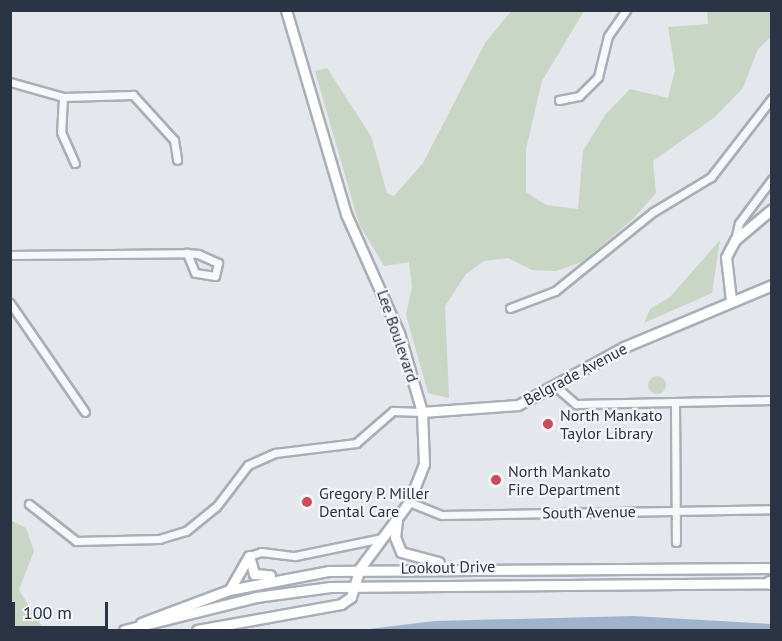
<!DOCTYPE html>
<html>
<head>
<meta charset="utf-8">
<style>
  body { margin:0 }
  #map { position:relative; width:782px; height:641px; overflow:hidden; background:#e4e7ec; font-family:"PT Sans",sans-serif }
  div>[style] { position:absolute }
  .green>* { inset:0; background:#c9d6c5 }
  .round { border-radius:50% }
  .water>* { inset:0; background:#9fb4cc }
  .roads { filter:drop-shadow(2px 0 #a9aeb7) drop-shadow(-2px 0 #a9aeb7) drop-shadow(0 2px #a9aeb7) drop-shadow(0 -2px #a9aeb7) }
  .street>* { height:7px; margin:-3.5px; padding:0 3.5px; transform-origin:3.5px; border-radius:3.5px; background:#f7f8fa }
  .secondary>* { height:9px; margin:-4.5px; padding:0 4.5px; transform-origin:4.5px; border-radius:4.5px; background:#fff }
  .highway>* { height:12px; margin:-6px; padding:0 6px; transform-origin:6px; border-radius:6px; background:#fff }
  .dots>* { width:16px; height:16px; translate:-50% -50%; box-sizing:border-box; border:3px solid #f4f6f9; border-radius:50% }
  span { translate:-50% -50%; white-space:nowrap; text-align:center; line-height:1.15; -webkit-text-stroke:4.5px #f4f6f9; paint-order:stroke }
  .street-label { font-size:16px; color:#2b3445 }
  .poi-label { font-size:16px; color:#2b3445 }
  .left { translate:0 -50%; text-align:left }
  .frame { position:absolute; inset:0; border:12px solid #2b3445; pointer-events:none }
  .scale { position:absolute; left:12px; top:602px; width:96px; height:27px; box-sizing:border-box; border:3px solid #2b3445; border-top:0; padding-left:8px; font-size:18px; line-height:21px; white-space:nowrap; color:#2b3445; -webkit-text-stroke:4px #f4f6f9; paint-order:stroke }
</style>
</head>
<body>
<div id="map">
  <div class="green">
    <i style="clip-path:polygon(512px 10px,584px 11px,542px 81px,526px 149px,526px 192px,546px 205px,578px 209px,583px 151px,605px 115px,630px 89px,668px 98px,675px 70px,668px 27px,708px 24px,707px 11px,771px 11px,771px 37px,758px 49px,743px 88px,715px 117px,653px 161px,656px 193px,634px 218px,582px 262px,556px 271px,532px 270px,508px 258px,484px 261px,466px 274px,445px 306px,449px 398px,428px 393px,406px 315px,412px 287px,409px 262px,384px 266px,359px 224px,315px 71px,327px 68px,371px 136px,387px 193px,394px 196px,423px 163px,485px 43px)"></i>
    <i style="clip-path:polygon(720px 240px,712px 293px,644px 323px,650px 309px,670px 297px)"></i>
    <i class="round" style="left:648px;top:376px;width:18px;height:18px"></i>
    <i style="clip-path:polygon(10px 520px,26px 528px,34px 551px,19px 590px,44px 630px,11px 630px)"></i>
  </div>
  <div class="water">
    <i style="clip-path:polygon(633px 616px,771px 624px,771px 630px,361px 630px,435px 621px)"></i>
  </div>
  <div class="roads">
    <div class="street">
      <i style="left:10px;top:82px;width:55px;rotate:15.8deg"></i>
      <i style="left:63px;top:97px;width:70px;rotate:-1.6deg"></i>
      <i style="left:133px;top:95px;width:61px;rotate:47.7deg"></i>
      <i style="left:174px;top:140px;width:20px;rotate:81deg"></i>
      <i style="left:63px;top:97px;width:35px;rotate:93deg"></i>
      <i style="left:61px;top:132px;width:34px;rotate:66deg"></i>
      <i style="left:559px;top:100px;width:20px;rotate:-11deg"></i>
      <i style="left:579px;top:96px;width:27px;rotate:-45deg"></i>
      <i style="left:598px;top:77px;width:42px;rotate:-76.3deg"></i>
      <i style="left:608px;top:36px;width:32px;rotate:-55deg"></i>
      <i style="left:735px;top:240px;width:17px;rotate:-77deg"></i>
      <i style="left:739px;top:223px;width:55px;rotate:-53.1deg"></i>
      <i style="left:10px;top:255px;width:177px;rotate:-0.6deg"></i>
      <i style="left:187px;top:253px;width:11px;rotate:5deg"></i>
      <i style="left:198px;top:254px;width:22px;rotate:24deg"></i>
      <i style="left:218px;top:263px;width:13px;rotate:103deg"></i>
      <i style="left:215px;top:276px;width:20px;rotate:-171deg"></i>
      <i style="left:195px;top:273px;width:22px;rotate:-112deg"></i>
      <i style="left:10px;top:303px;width:132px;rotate:55.5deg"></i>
      <i style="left:510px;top:308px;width:48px;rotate:-20.7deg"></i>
      <i style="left:555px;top:291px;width:126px;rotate:-38.9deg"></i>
      <i style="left:653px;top:212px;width:68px;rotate:-31.1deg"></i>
      <i style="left:711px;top:177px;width:100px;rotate:-52.3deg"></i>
      <i style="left:555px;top:386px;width:28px;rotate:41deg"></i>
      <i style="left:576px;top:404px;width:196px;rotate:-1.2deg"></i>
      <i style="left:675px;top:402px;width:140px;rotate:89.6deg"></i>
      <i style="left:409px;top:502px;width:35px;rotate:22deg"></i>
      <i style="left:442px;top:515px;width:330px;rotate:-1deg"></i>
      <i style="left:29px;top:504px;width:60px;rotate:38.2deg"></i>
      <i style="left:76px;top:541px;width:83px;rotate:-1.4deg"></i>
      <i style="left:159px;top:539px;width:28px;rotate:-17deg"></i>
      <i style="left:186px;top:531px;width:38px;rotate:-39deg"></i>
      <i style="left:216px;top:507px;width:53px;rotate:-52.7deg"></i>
      <i style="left:248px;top:465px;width:30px;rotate:-24deg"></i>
      <i style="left:275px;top:453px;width:82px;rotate:-7deg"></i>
      <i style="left:356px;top:443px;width:49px;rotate:-40.9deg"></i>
      <i style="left:393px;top:411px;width:29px;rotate:2deg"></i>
      <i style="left:249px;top:556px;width:13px;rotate:-18deg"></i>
      <i style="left:261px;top:552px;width:34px;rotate:7deg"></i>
      <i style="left:295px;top:556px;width:89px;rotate:-11.7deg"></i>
    </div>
    <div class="secondary">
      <i style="left:731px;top:300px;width:43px;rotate:-96.6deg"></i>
      <i style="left:726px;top:257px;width:19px;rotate:-62deg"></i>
      <i style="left:735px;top:240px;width:48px;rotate:-40deg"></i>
      <i style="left:422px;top:412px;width:96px;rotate:-4.2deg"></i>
      <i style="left:518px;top:405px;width:121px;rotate:-28.7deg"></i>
      <i style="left:624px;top:347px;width:160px;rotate:-22.7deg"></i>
      <i style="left:397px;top:521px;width:16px;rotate:97deg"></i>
      <i style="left:395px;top:537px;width:16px;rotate:68deg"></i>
      <i style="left:401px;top:552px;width:39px;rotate:15deg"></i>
      <i style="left:249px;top:556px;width:19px;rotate:74deg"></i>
      <i style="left:254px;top:574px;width:16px;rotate:4deg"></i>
      <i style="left:230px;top:589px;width:36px;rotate:-60deg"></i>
      <i style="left:141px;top:623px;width:94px;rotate:-20.6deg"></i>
      <i style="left:229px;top:590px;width:102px;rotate:-10.8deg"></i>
      <i style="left:329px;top:571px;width:443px;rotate:-0.4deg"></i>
      <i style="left:124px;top:630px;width:136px;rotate:-14deg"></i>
      <i style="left:256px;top:597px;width:75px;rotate:-7.7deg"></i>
      <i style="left:330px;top:587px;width:440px;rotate:-0.5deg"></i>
      <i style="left:197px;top:630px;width:146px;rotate:-10.2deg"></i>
      <i style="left:341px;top:604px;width:12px;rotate:-35deg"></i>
      <i style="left:351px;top:597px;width:30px;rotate:-73deg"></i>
      <i style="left:360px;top:568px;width:82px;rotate:-53.4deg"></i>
      <i style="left:409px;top:502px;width:41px;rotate:-68.5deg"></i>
      <i style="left:424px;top:464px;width:52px;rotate:-92.2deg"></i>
      <i style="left:422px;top:412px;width:82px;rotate:-106.2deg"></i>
      <i style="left:399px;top:333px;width:130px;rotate:-114deg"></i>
      <i style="left:346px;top:214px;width:213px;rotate:-106.4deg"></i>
    </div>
    <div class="highway">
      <i style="left:770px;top:583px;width:2px"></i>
    </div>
  </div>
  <div class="dots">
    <i style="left:548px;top:424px;background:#d1495b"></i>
    <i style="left:496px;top:480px;background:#d1495b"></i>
    <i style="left:307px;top:502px;background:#d1495b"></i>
  </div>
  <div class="street-label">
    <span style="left:398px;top:336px;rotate:71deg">Lee Boulevard</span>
    <span style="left:575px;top:374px;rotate:-28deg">Belgrade Avenue</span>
    <span style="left:589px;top:512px;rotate:-1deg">South Avenue</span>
    <span style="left:448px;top:567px;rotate:-1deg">Lookout Drive</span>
  </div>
  <div class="poi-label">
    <span class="left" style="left:560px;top:424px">North Mankato<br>Taylor Library</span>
    <span class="left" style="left:508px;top:480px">North Mankato<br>Fire Department</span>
    <span class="left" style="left:319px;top:502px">Gregory P. Miller<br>Dental Care</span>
  </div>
  <div class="frame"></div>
  <div class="scale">100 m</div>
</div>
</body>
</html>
